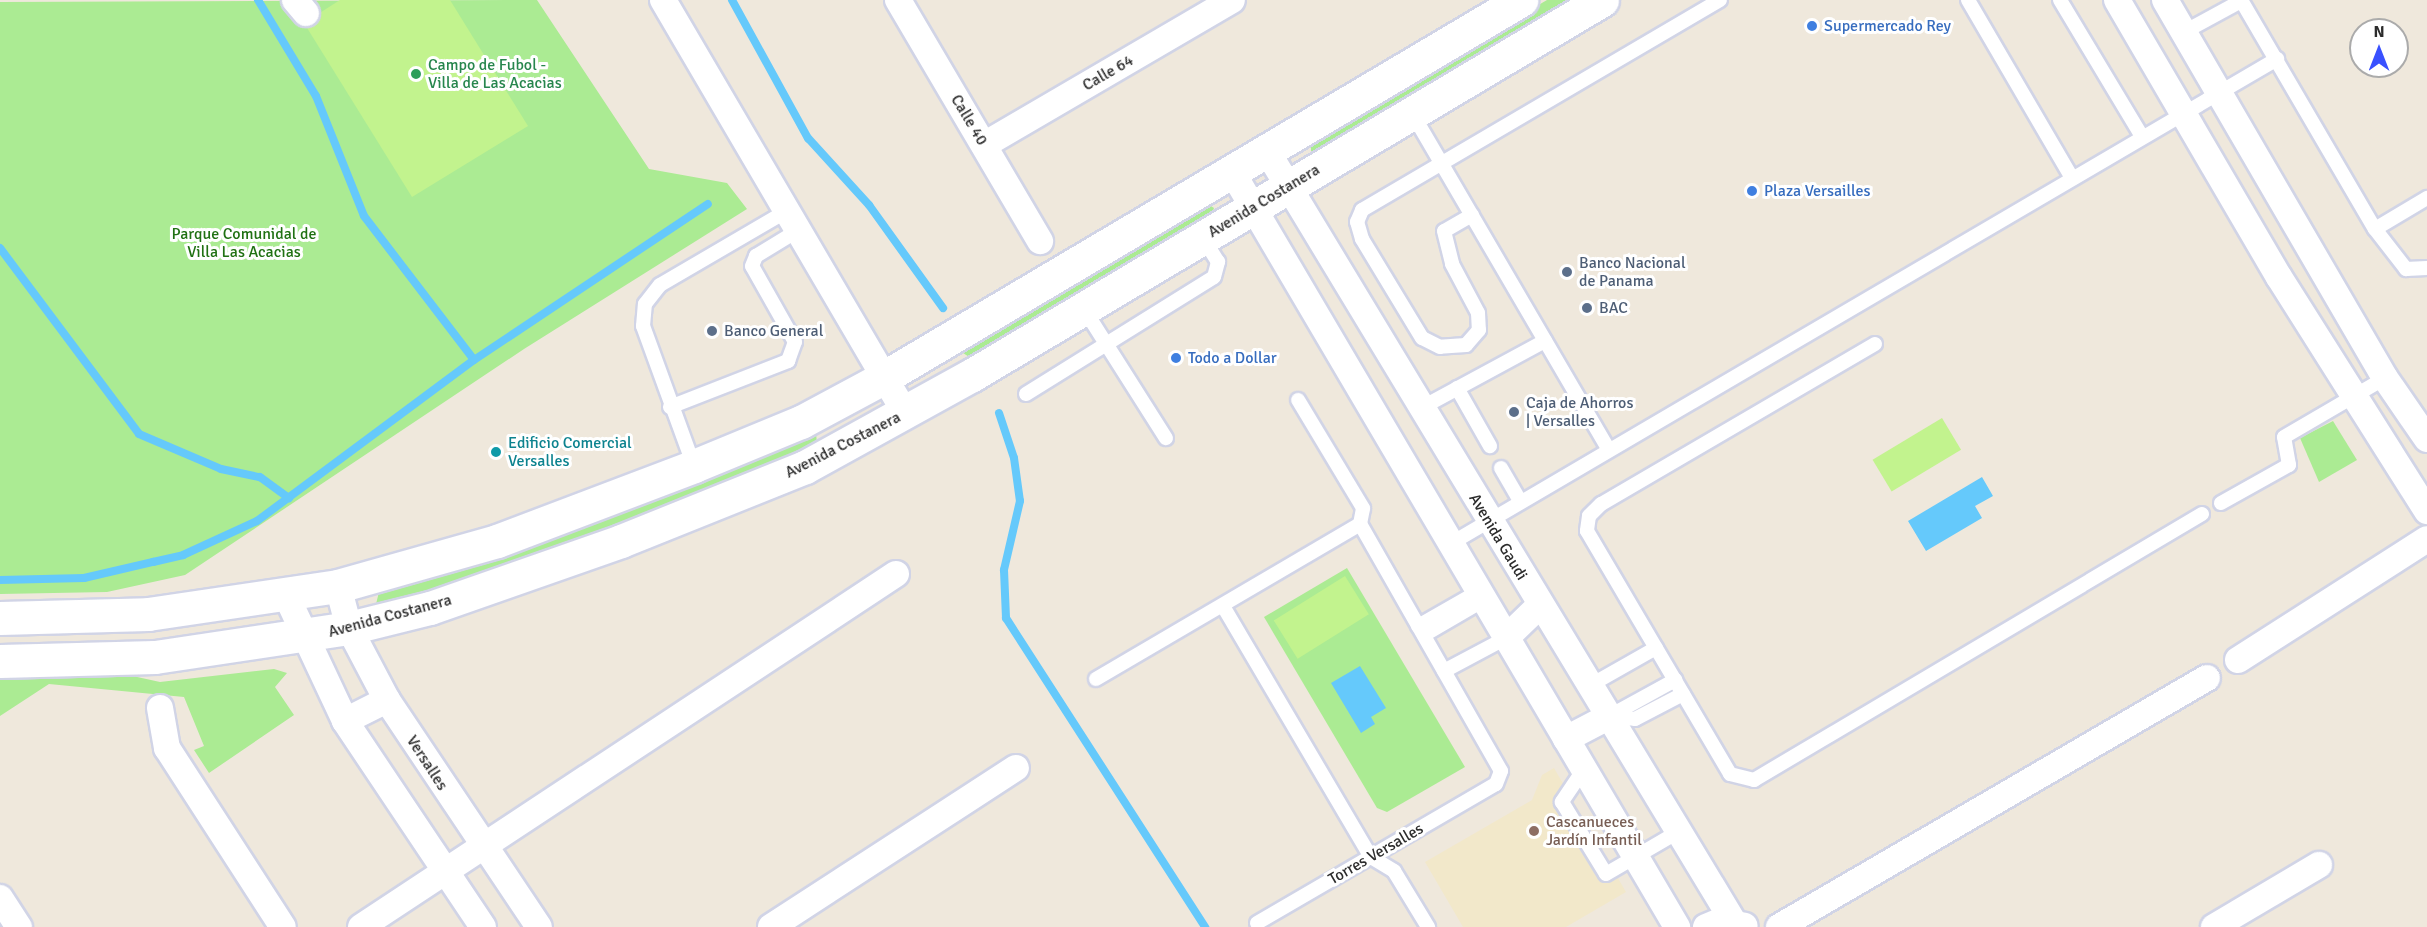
<!DOCTYPE html>
<html>
<head>
<meta charset="utf-8">
<style>
  body { margin:0 }
  #map { position:relative; width:2427px; height:927px; overflow:hidden; background:#efe8dc; font-family:Signika,sans-serif }
  div>[style] { position:absolute }
  .education>* { inset:0; background:#f2e8ca }
  .green>* { inset:0; background:#abeb93 }
  .pitch>* { inset:0; background:#c2f38e; transform-origin:0 0 }
  .water>* { inset:0; background:#65c9fb }
  .stream>* { height:8px; margin:-4px; padding:0 4px; transform-origin:4px; border-radius:4px; background:#65c9fb }
  .roads { filter:drop-shadow(2px 0 #d1d4e6) drop-shadow(-2px 0 #d1d4e6) drop-shadow(0 2px #d1d4e6) drop-shadow(0 -2px #d1d4e6) }
  .service>* { height:14px; margin:-7px; padding:0 7px; transform-origin:7px; border-radius:7px; background:#fff }
  .minor>* { height:26px; margin:-13px; padding:0 13px; transform-origin:13px; border-radius:13px; background:#fff }
  .tertiary>* { height:33px; margin:-16.5px; padding:0 16.5px; transform-origin:16.5px; border-radius:16.5px; background:#fff }
  .dots>* { width:16px; height:16px; translate:-50% -50%; box-sizing:border-box; border:3px solid #fff; border-radius:50% }
  span { translate:-50% -50%; white-space:nowrap; text-align:center; line-height:1.15; -webkit-text-stroke:6px #fff; paint-order:stroke }
  .shop-label { font-size:16px; color:#366cbe }
  .left { translate:0 -50%; text-align:left }
  .leisure-label { font-size:16px; color:#27864d }
  .street-label { font-size:16px; color:#2c2c2c }
  .park-label { font-size:16px; color:#207113 }
  .service-label { font-size:16px; color:#4e5e75 }
  .culture-label { font-size:16px; color:#0d838f }
  .education-label { font-size:16px; color:#785e54 }
  .north { position:absolute; left:2349px; top:18px; width:60px; height:60px; box-sizing:border-box; background:#fff; border:2px solid #ababab; border-radius:50%; rotate:0deg; font-size:16px; font-weight:700; line-height:24px; text-align:center; color:#2c2c2c }
  .north::after { content:''; display:block; margin:auto; width:21px; height:27px; background:#3951ff; clip-path:polygon(50% 0,100% 100%,50% 72%,0 100%) }
</style>
</head>
<body>
<div id="map">
  <div class="education">
    <i style="clip-path:polygon(1554px 768px,1626px 892px,1566px 927px,1463px 927px,1425px 862px,1532px 800px,1542px 775px)"></i>
  </div>
  <div class="green">
    <i style="clip-path:polygon(537px 0,649px 169px,727px 183px,747px 209px,524px 349px,185px 575px,107px 592px,0 594px,0 2px)"></i>
    <i style="clip-path:polygon(1547px 0,1577px 0,1318px 153px,1311px 151px,1311px 139px)"></i>
    <i style="clip-path:polygon(1206px 203px,1214px 208px,1212px 213px,971px 358px,963px 353px,962px 346px)"></i>
    <i style="clip-path:polygon(2333px 421px,2357px 460px,2319px 482px,2300px 438px)"></i>
    <i style="clip-path:polygon(816px 433px,817px 444px,723px 486px,462px 582px,376px 604px,379px 592px,458px 569px)"></i>
    <i style="clip-path:polygon(1347px 568px,1465px 767px,1387px 812px,1377px 808px,1264px 617px)"></i>
    <i style="clip-path:polygon(274px 669px,287px 673px,275px 687px,294px 715px,209px 773px,194px 750px,204px 746px,184px 697px,49px 684px,0 716px,0 676px,119px 673px,160px 682px)"></i>
  </div>
  <div class="pitch">
    <i style="clip-path:polygon(340px 0,450px 0,528px 126px,412px 197px,304px 23px)"></i>
    <i style="left:1942px;top:418px;width:37px;height:81px;rotate:59deg"></i>
    <i style="left:1345px;top:576px;width:45px;height:84px;rotate:58deg"></i>
  </div>
  <div class="water">
    <i style="clip-path:polygon(1982px 477px,1993px 496px,1975px 506px,1982px 518px,1926px 551px,1908px 521px)"></i>
    <i style="clip-path:polygon(1360px 666px,1386px 708px,1371px 717px,1375px 724px,1361px 733px,1331px 683px)"></i>
  </div>
  <div class="stream">
    <i style="left:258px;top:0;width:112px;rotate:58.9deg"></i>
    <i style="left:316px;top:96px;width:129px;rotate:68.2deg"></i>
    <i style="left:364px;top:216px;width:181px;rotate:52.6deg"></i>
    <i style="left:732px;top:0;width:158px;rotate:61.2deg"></i>
    <i style="left:808px;top:138px;width:91px;rotate:47.7deg"></i>
    <i style="left:869px;top:205px;width:127px;rotate:54.3deg"></i>
    <i style="left:0;top:248px;width:232px;rotate:53.2deg"></i>
    <i style="left:139px;top:434px;width:89px;rotate:23.1deg"></i>
    <i style="left:221px;top:469px;width:40px;rotate:12deg"></i>
    <i style="left:260px;top:477px;width:36px;rotate:36deg"></i>
    <i style="left:999px;top:413px;width:47px;rotate:71.6deg"></i>
    <i style="left:1014px;top:458px;width:43px;rotate:82.1deg"></i>
    <i style="left:1020px;top:501px;width:71px;rotate:103.1deg"></i>
    <i style="left:1004px;top:570px;width:48px;rotate:87.6deg"></i>
    <i style="left:1006px;top:618px;width:368px;rotate:57.2deg"></i>
    <i style="left:0;top:580px;width:84px;rotate:-1.4deg"></i>
    <i style="left:84px;top:578px;width:71px;rotate:-13.1deg"></i>
    <i style="left:153px;top:562px;width:31px;rotate:-13deg"></i>
    <i style="left:183px;top:555px;width:81px;rotate:-24.7deg"></i>
    <i style="left:257px;top:521px;width:270px;rotate:-36.6deg"></i>
    <i style="left:474px;top:360px;width:281px;rotate:-33.7deg"></i>
  </div>
  <div class="roads">
    <div class="service">
      <i style="left:1968px;top:0;width:204px;rotate:59.7deg"></i>
      <i style="left:2060px;top:0;width:157px;rotate:59deg"></i>
      <i style="left:2241px;top:0;width:265px;rotate:59.7deg"></i>
      <i style="left:2375px;top:229px;width:61px;rotate:-30.8deg"></i>
      <i style="left:2184px;top:32px;width:65px;rotate:-28.5deg"></i>
      <i style="left:1412px;top:113px;width:390px;rotate:59.7deg"></i>
      <i style="left:1472px;top:215px;width:32px;rotate:150deg"></i>
      <i style="left:1444px;top:231px;width:34px;rotate:76deg"></i>
      <i style="left:1452px;top:264px;width:55px;rotate:62deg"></i>
      <i style="left:1478px;top:313px;width:17px;rotate:87deg"></i>
      <i style="left:1479px;top:330px;width:20px;rotate:131deg"></i>
      <i style="left:1466px;top:345px;width:26px;rotate:176deg"></i>
      <i style="left:1440px;top:347px;width:20px;rotate:-153deg"></i>
      <i style="left:1422px;top:338px;width:116px;rotate:-121.2deg"></i>
      <i style="left:1362px;top:239px;width:18px;rotate:-106deg"></i>
      <i style="left:1357px;top:222px;width:13px;rotate:-67deg"></i>
      <i style="left:1362px;top:210px;width:415px;rotate:-30.4deg"></i>
      <i style="left:2375px;top:229px;width:51px;rotate:52.2deg"></i>
      <i style="left:2406px;top:269px;width:21px;rotate:-3deg"></i>
      <i style="left:1084px;top:309px;width:153px;rotate:57.6deg"></i>
      <i style="left:1875px;top:344px;width:317px;rotate:149.7deg"></i>
      <i style="left:1601px;top:504px;width:17px;rotate:135deg"></i>
      <i style="left:1589px;top:516px;width:15px;rotate:98deg"></i>
      <i style="left:1587px;top:531px;width:282px;rotate:59.5deg"></i>
      <i style="left:1730px;top:774px;width:25px;rotate:14deg"></i>
      <i style="left:1754px;top:780px;width:521px;rotate:-30.7deg"></i>
      <i style="left:1457px;top:388px;width:67px;rotate:60.4deg"></i>
      <i style="left:1026px;top:394px;width:221px;rotate:-31.9deg"></i>
      <i style="left:1214px;top:277px;width:16px;rotate:-75deg"></i>
      <i style="left:1218px;top:262px;width:28px;rotate:-122deg"></i>
      <i style="left:670px;top:407px;width:127px;rotate:-21.3deg"></i>
      <i style="left:788px;top:361px;width:20px;rotate:-70deg"></i>
      <i style="left:795px;top:342px;width:87px;rotate:-119.5deg"></i>
      <i style="left:752px;top:266px;width:11px;rotate:-68deg"></i>
      <i style="left:756px;top:256px;width:48px;rotate:-31.4deg"></i>
      <i style="left:1421px;top:408px;width:141px;rotate:-28.4deg"></i>
      <i style="left:694px;top:466px;width:149px;rotate:-110deg"></i>
      <i style="left:643px;top:326px;width:22px;rotate:-85deg"></i>
      <i style="left:645px;top:304px;width:24px;rotate:-52deg"></i>
      <i style="left:660px;top:285px;width:145px;rotate:-30.3deg"></i>
      <i style="left:1501px;top:468px;width:39px;rotate:60deg"></i>
      <i style="left:2221px;top:503px;width:78px;rotate:-29.2deg"></i>
      <i style="left:2289px;top:465px;width:28px;rotate:-100deg"></i>
      <i style="left:2284px;top:437px;width:117px;rotate:-30.3deg"></i>
      <i style="left:1450px;top:544px;width:959px;rotate:-30.39deg"></i>
      <i style="left:1223px;top:606px;width:291px;rotate:59.5deg"></i>
      <i style="left:1371px;top:857px;width:27px;rotate:31deg"></i>
      <i style="left:1394px;top:871px;width:66px;rotate:58.7deg"></i>
      <i style="left:1418px;top:626px;width:70px;rotate:-29.8deg"></i>
      <i style="left:1424px;top:635px;width:69px;rotate:-30.3deg"></i>
      <i style="left:1444px;top:671px;width:70px;rotate:-28deg"></i>
      <i style="left:1096px;top:679px;width:306px;rotate:-30.4deg"></i>
      <i style="left:1589px;top:686px;width:77px;rotate:-29.6deg"></i>
      <i style="left:1608px;top:717px;width:27px;rotate:4deg"></i>
      <i style="left:1635px;top:719px;width:54px;rotate:-27.5deg"></i>
      <i style="left:1608px;top:717px;width:77px;rotate:-28.9deg"></i>
      <i style="left:1584px;top:769px;width:40px;rotate:124deg"></i>
      <i style="left:1562px;top:802px;width:84px;rotate:58.6deg"></i>
      <i style="left:1606px;top:874px;width:83px;rotate:-30.3deg"></i>
      <i style="left:1257px;top:923px;width:276px;rotate:-30.2deg"></i>
      <i style="left:1496px;top:784px;width:14px;rotate:-69deg"></i>
      <i style="left:1501px;top:771px;width:284px;rotate:-119.7deg"></i>
      <i style="left:1360px;top:524px;width:16px;rotate:-79deg"></i>
      <i style="left:1363px;top:508px;width:126px;rotate:-121deg"></i>
    </div>
    <div class="minor">
      <i style="left:295px;top:0;width:17px;rotate:50deg"></i>
      <i style="left:663px;top:0;width:479px;rotate:59.6deg"></i>
      <i style="left:898px;top:0;width:280px;rotate:59.5deg"></i>
      <i style="left:2117px;top:0;width:321px;rotate:59.7deg"></i>
      <i style="left:2279px;top:277px;width:277px;rotate:57.7deg"></i>
      <i style="left:2165px;top:0;width:437px;rotate:59.8deg"></i>
      <i style="left:2385px;top:378px;width:74px;rotate:55.5deg"></i>
      <i style="left:984px;top:145px;width:287px;rotate:-30.3deg"></i>
      <i style="left:1267px;top:151px;width:900px;rotate:58.82deg"></i>
      <i style="left:1231px;top:170px;width:879px;rotate:59.49deg"></i>
      <i style="left:338px;top:586px;width:43px;rotate:75.3deg"></i>
      <i style="left:349px;top:628px;width:81px;rotate:62.2deg"></i>
      <i style="left:387px;top:700px;width:273px;rotate:56.2deg"></i>
      <i style="left:287px;top:597px;width:137px;rotate:64.9deg"></i>
      <i style="left:345px;top:721px;width:248px;rotate:56.2deg"></i>
      <i style="left:1506px;top:638px;width:47px;rotate:-44.1deg"></i>
      <i style="left:2238px;top:660px;width:224px;rotate:-32.6deg"></i>
      <i style="left:160px;top:708px;width:41px;rotate:80.1deg"></i>
      <i style="left:167px;top:748px;width:213px;rotate:57.1deg"></i>
      <i style="left:345px;top:721px;width:47px;rotate:-26.6deg"></i>
      <i style="left:1566px;top:739px;width:47px;rotate:-27.6deg"></i>
      <i style="left:0;top:898px;width:35px;rotate:57deg"></i>
      <i style="left:361px;top:927px;width:641px;rotate:-33.42deg"></i>
      <i style="left:771px;top:927px;width:292px;rotate:-33deg"></i>
      <i style="left:1706px;top:927px;width:15px;rotate:-23deg"></i>
      <i style="left:1720px;top:921px;width:25px;rotate:11deg"></i>
      <i style="left:1779px;top:927px;width:495px;rotate:-30.2deg"></i>
      <i style="left:2214px;top:927px;width:122px;rotate:-30.6deg"></i>
    </div>
    <div class="tertiary">
      <i style="left:0;top:618px;width:148px;rotate:-1.5deg"></i>
      <i style="left:148px;top:614px;width:192px;rotate:-8.4deg"></i>
      <i style="left:338px;top:586px;width:165px;rotate:-15.8deg"></i>
      <i style="left:497px;top:541px;width:211px;rotate:-20.8deg"></i>
      <i style="left:694px;top:466px;width:116px;rotate:-22.4deg"></i>
      <i style="left:801px;top:422px;width:93px;rotate:-28.2deg"></i>
      <i style="left:883px;top:378px;width:742px;rotate:-30.65deg"></i>
      <i style="left:0;top:661px;width:155px;rotate:-1.5deg"></i>
      <i style="left:155px;top:657px;width:196px;rotate:-8.5deg"></i>
      <i style="left:349px;top:628px;width:83px;rotate:-13.9deg"></i>
      <i style="left:430px;top:608px;width:202px;rotate:-19.3deg"></i>
      <i style="left:621px;top:541px;width:198px;rotate:-21.9deg"></i>
      <i style="left:805px;top:467px;width:191px;rotate:-28.9deg"></i>
      <i style="left:972px;top:375px;width:733px;rotate:-30.76deg"></i>
    </div>
  </div>
  <div class="dots">
    <i style="left:1812px;top:26px;background:#3f7fe0"></i>
    <i style="left:416px;top:74px;background:#2e9e5b"></i>
    <i style="left:1752px;top:191px;background:#3f7fe0"></i>
    <i style="left:1567px;top:272px;background:#5c6f8a"></i>
    <i style="left:1587px;top:308px;background:#5c6f8a"></i>
    <i style="left:712px;top:331px;background:#5c6f8a"></i>
    <i style="left:1176px;top:358px;background:#3f7fe0"></i>
    <i style="left:1514px;top:412px;background:#5c6f8a"></i>
    <i style="left:496px;top:452px;background:#0f9aa8"></i>
    <i style="left:1534px;top:831px;background:#8d6e63"></i>
  </div>
  <div class="shop-label">
    <span class="left" style="left:1824px;top:26px">Supermercado Rey</span>
    <span class="left" style="left:1764px;top:191px">Plaza Versailles</span>
    <span class="left" style="left:1188px;top:358px">Todo a Dollar</span>
  </div>
  <div class="leisure-label">
    <span class="left" style="left:428px;top:74px">Campo de Fubol -<br>Villa de Las Acacias</span>
  </div>
  <div class="street-label">
    <span style="left:1108px;top:73px;rotate:-30deg">Calle 64</span>
    <span style="left:969px;top:120px;rotate:59deg">Calle 40</span>
    <span style="left:1264px;top:201px;rotate:-31deg">Avenida Costanera</span>
    <span style="left:843px;top:445px;rotate:-27deg">Avenida Costanera</span>
    <span style="left:1498px;top:537px;rotate:59deg">Avenida Gaudi</span>
    <span style="left:390px;top:616px;rotate:-15deg">Avenida Costanera</span>
    <span style="left:427px;top:763px;rotate:57deg">Versalles</span>
    <span style="left:1376px;top:854px;rotate:-30deg">Torres Versalles</span>
  </div>
  <div class="park-label">
    <span style="left:244px;top:243px">Parque Comunidal de<br>Villa Las Acacias</span>
  </div>
  <div class="service-label">
    <span class="left" style="left:1579px;top:272px">Banco Nacional<br>de Panama</span>
    <span class="left" style="left:1599px;top:308px">BAC</span>
    <span class="left" style="left:724px;top:331px">Banco General</span>
    <span class="left" style="left:1526px;top:412px">Caja de Ahorros<br>| Versalles</span>
  </div>
  <div class="culture-label">
    <span class="left" style="left:508px;top:452px">Edificio Comercial<br>Versalles</span>
  </div>
  <div class="education-label">
    <span class="left" style="left:1546px;top:831px">Cascanueces<br>Jardín Infantil</span>
  </div>
  <div class="north">N</div>
</div>
</body>
</html>
